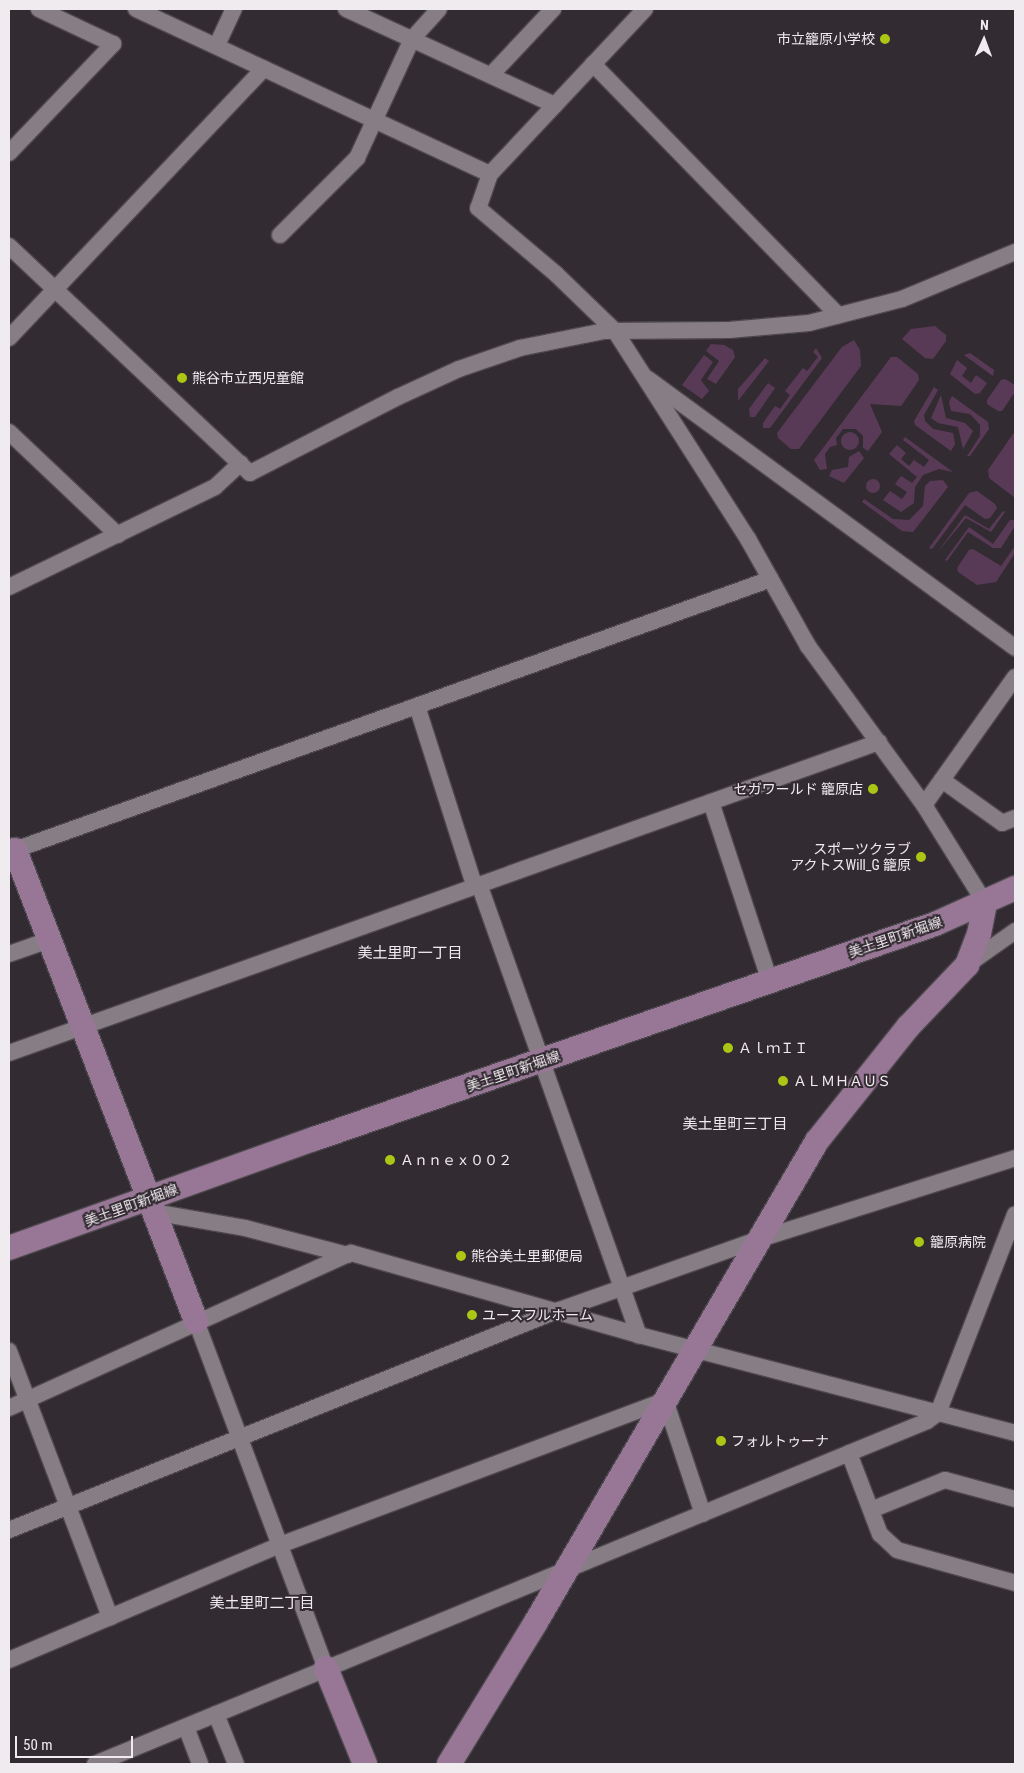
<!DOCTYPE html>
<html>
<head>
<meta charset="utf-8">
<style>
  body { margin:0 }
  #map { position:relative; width:1024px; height:1773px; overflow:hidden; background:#332b32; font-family:"Roboto Condensed","Noto Sans JP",sans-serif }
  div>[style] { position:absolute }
  .green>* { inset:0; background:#593a56 }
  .round { border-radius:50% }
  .roads { filter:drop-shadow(1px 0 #4d484d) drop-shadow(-1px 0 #4d484d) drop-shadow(0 1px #4d484d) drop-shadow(0 -1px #4d484d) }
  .street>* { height:16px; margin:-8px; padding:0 8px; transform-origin:8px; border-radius:8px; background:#867d85 }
  .secondary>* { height:24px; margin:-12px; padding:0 12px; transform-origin:12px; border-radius:12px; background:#977795 }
  .dots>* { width:14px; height:14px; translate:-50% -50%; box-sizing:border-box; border:2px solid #332b32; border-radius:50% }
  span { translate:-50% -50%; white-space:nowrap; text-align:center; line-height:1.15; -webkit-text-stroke:4px #332b32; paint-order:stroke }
  .poi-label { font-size:14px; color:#f0ebef }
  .right { translate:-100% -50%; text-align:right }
  .left { translate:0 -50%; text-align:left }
  .street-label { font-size:14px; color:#f0ebef }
  .neighbourhood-label { font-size:15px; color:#f0ebef }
  .frame { position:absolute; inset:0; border:10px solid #f0ebef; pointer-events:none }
  .north { position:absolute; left:959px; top:15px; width:50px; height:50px; -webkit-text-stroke:4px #332b32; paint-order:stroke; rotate:2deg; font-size:14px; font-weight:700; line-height:20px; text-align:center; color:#f0ebef }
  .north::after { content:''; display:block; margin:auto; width:18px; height:22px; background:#f0ebef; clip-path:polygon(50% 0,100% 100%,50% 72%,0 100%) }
  .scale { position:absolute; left:15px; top:1736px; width:118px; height:22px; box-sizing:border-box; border:2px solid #f0ebef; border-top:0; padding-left:6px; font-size:15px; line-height:18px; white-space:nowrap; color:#f0ebef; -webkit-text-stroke:4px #332b32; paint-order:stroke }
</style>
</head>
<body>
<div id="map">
  <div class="green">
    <i style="clip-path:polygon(935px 326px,946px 335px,946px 341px,933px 359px,925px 358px,902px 339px,911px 329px)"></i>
    <i style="clip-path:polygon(854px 340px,860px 350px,861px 366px,799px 449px,791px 449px,778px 438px,777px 433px,842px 347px)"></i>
    <i style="clip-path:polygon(711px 344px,724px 345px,733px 350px,735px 357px,716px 384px,707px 379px,719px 361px,706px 351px)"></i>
    <i style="clip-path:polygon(816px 348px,822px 358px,770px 428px,763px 428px,763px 423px,775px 406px,780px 409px,790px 395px,785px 391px,803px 368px,807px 371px,818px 357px,813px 352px)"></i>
    <i style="clip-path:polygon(970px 353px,994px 370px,993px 376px,964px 355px)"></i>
    <i style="clip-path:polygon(704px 355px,713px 362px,701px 380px,709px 391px,702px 399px,682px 385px)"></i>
    <i style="clip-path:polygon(891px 357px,897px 357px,918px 374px,919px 380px,901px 406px,870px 404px,882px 432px,868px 451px,863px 448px,863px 436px,856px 429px,843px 429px,836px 438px,837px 445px,830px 447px,825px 454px,827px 469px,820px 470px,814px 460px)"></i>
    <i style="clip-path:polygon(765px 358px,769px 361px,738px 401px,738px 389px)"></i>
    <i style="clip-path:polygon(957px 360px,967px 368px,962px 376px,971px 383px,976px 375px,987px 383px,980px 393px,975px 394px,950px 374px)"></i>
    <i style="clip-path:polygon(1005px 379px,1015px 385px,1015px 392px,1002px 411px,998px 411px,987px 404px,987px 400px,1001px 380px)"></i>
    <i style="clip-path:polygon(768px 383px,775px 388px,755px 417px,750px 417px,749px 409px)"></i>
    <i style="clip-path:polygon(934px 387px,938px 390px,924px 415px,925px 421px,933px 429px,953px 433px,955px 444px,951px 451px,915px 425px,914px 421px)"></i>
    <i style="clip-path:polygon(941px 395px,946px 418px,965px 423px,973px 431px,963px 449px,958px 427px,938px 423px,931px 418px)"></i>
    <i style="clip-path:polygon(952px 396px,988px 422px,989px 429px,970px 456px,967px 456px,980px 436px,980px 425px,970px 414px,951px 411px,949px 402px)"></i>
    <i style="clip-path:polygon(1015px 431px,1015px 498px,989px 478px,988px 470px)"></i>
    <i class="round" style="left:841px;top:432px;width:18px;height:18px"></i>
    <i style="clip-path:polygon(905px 437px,953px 472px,939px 469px,923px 475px,915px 487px,914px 503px,901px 512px,883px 500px,890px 491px,902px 499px,907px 492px,895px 484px,901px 476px,912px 483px,917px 477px,889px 454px,897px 445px,906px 453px,901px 459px,909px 466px,914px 460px,924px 467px,929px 460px,903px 440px)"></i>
    <i style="clip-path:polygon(859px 451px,864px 458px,844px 483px,829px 476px,832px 470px,848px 467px,849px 457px)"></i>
    <i class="round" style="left:866px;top:479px;width:14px;height:14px"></i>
    <i style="clip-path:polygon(943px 480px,948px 487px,913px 532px,902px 531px,862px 502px,864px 499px,893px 519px,909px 520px,923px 506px,925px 486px,930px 481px)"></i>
    <i style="clip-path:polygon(977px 491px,995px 504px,997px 508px,990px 518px,985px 519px,965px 505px,932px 549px,929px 548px,969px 493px)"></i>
    <i style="clip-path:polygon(1003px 511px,1005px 512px,991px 532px,966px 518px,936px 554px,965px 515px,989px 529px)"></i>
    <i style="clip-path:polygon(1010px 520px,1015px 520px,1015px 526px,1001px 548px,993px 548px,968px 532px,947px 561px,945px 560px,969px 527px,993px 544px)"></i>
    <i style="clip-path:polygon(1015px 546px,1015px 553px,996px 582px,977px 585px,958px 572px,957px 568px,969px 550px,973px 549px,1001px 566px)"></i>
  </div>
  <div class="roads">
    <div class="street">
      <i style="left:136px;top:9px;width:391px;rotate:25deg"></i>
      <i style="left:346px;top:9px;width:230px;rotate:24.7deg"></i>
      <i style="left:645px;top:9px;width:226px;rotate:133.2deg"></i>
      <i style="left:490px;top:174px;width:36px;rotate:109deg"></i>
      <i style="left:478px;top:208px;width:102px;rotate:40.2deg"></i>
      <i style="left:556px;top:274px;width:82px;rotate:44deg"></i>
      <i style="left:615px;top:331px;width:247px;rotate:57.4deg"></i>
      <i style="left:748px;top:539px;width:123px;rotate:60.7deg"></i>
      <i style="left:808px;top:646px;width:197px;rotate:53.9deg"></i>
      <i style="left:924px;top:805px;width:115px;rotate:58.1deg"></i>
      <i style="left:217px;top:45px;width:40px;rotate:-65deg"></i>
      <i style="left:593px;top:64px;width:351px;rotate:45.7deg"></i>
      <i style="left:491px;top:75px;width:91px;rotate:-46.8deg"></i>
      <i style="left:9px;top:153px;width:151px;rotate:-46.3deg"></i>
      <i style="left:113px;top:44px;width:82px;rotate:-154.7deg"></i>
      <i style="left:280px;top:235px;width:109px;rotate:-45deg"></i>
      <i style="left:357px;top:158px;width:131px;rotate:-65.2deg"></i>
      <i style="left:412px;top:39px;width:40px;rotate:-48deg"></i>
      <i style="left:9px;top:246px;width:331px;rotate:43.3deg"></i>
      <i style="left:250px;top:473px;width:166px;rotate:-27.2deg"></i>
      <i style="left:398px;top:397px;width:67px;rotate:-24.7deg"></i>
      <i style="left:459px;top:369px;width:65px;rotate:-19deg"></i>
      <i style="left:520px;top:348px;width:86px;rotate:-11.4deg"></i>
      <i style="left:604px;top:331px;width:125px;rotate:-0.5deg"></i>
      <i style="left:729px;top:330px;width:80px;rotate:-5deg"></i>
      <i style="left:809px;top:323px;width:96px;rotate:-14.5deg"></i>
      <i style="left:902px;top:299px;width:122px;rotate:-22.6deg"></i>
      <i style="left:9px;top:338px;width:371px;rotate:-46.6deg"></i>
      <i style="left:648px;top:379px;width:455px;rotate:36.2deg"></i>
      <i style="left:9px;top:432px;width:150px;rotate:43.4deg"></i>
      <i style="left:9px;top:587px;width:229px;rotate:-25.9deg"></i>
      <i style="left:215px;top:487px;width:35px;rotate:-43deg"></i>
      <i style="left:417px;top:706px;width:188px;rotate:72.3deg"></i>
      <i style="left:942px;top:780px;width:74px;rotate:35.6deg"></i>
      <i style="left:1002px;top:823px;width:14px;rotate:-21deg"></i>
      <i style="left:711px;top:802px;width:188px;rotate:71.8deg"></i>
      <i style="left:924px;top:805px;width:157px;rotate:-54.6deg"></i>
      <i style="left:9px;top:852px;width:809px;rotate:-19.71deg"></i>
      <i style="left:479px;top:884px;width:479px;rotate:70.5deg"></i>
      <i style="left:9px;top:954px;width:42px;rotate:-19.3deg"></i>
      <i style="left:967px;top:965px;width:59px;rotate:-35.3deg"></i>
      <i style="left:9px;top:1053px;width:924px;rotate:-19.67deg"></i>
      <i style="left:153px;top:1212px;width:93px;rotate:9.9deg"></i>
      <i style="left:245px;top:1228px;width:106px;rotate:14.8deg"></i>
      <i style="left:196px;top:1321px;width:371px;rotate:69.5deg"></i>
      <i style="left:9px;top:1351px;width:285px;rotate:69.2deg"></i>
      <i style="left:9px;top:1408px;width:375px;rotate:-24.4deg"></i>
      <i style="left:351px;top:1253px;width:299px;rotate:15.9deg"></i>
      <i style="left:639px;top:1335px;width:389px;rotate:14.6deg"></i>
      <i style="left:849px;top:1453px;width:87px;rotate:69.1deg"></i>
      <i style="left:880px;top:1534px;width:23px;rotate:43deg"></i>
      <i style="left:897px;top:1550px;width:123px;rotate:15.6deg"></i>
      <i style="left:871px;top:1510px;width:80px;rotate:-22.1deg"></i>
      <i style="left:945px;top:1480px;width:73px;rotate:15.2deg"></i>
      <i style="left:9px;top:1530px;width:592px;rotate:-21.8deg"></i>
      <i style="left:559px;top:1310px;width:213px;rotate:-19.5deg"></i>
      <i style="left:760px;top:1239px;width:268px;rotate:-17.6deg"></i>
      <i style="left:9px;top:1660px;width:294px;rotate:-23deg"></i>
      <i style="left:280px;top:1545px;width:411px;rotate:-20.6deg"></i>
      <i style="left:665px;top:1400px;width:120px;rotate:71.6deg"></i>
      <i style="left:216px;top:1714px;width:54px;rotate:68.2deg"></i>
      <i style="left:186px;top:1727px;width:40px;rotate:69deg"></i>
      <i style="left:95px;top:1764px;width:900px;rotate:-22.4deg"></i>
      <i style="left:927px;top:1421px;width:14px;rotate:-36deg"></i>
      <i style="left:938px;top:1413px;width:213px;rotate:-68.8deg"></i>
    </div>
    <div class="secondary">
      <i style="left:15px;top:850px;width:505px;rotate:68.98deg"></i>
      <i style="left:9px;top:1248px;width:324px;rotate:-19.7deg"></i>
      <i style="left:314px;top:1139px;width:657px;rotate:-19.1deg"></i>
      <i style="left:935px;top:924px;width:88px;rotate:-24.2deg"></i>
      <i style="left:326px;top:1668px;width:104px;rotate:67.9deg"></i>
      <i style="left:449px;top:1764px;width:167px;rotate:-58.5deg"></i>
      <i style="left:536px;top:1622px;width:557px;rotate:-59.71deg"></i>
      <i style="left:817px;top:1141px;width:146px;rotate:-51.4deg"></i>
      <i style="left:908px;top:1027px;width:86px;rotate:-46.4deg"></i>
      <i style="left:967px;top:965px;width:33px;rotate:-69deg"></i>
      <i style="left:979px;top:934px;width:32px;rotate:-79deg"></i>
    </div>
  </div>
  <div class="dots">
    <i style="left:885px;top:39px;background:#abc615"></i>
    <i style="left:182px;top:378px;background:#abc615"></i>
    <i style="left:873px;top:789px;background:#abc615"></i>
    <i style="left:921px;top:857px;background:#abc615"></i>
    <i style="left:728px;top:1048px;background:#abc615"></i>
    <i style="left:783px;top:1081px;background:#abc615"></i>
    <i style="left:390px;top:1160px;background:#abc615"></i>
    <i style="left:919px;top:1242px;background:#abc615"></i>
    <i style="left:461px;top:1256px;background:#abc615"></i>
    <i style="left:472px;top:1315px;background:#abc615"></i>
    <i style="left:721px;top:1441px;background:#abc615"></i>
  </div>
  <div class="poi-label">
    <span class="right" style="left:875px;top:39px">市立籠原小学校</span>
    <span class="left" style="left:192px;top:378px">熊谷市立西児童館</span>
    <span class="right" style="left:863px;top:789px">セガワールド 籠原店</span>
    <span class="right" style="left:911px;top:857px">スポーツクラブ<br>アクトスWill_G 籠原</span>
    <span class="left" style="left:738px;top:1048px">ＡｌｍＩＩ</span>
    <span class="left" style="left:793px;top:1081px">ＡＬＭＨＡＵＳ</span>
    <span class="left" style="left:400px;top:1160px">Ａｎｎｅｘ００２</span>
    <span class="left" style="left:930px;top:1242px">籠原病院</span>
    <span class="left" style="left:471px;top:1256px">熊谷美土里郵便局</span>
    <span class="left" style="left:482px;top:1315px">ユースフルホーム</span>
    <span class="left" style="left:731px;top:1441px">フォルトゥーナ</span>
  </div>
  <div class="street-label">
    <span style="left:895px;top:937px;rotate:-19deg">美土里町新堀線</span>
    <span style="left:513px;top:1071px;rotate:-19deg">美土里町新堀線</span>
    <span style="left:131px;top:1205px;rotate:-20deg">美土里町新堀線</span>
  </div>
  <div class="neighbourhood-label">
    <span style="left:410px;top:954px">美土里町一丁目</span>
    <span style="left:735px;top:1125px">美土里町三丁目</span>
    <span style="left:262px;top:1604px">美土里町二丁目</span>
  </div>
  <div class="frame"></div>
  <div class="north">N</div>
  <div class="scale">50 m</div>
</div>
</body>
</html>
